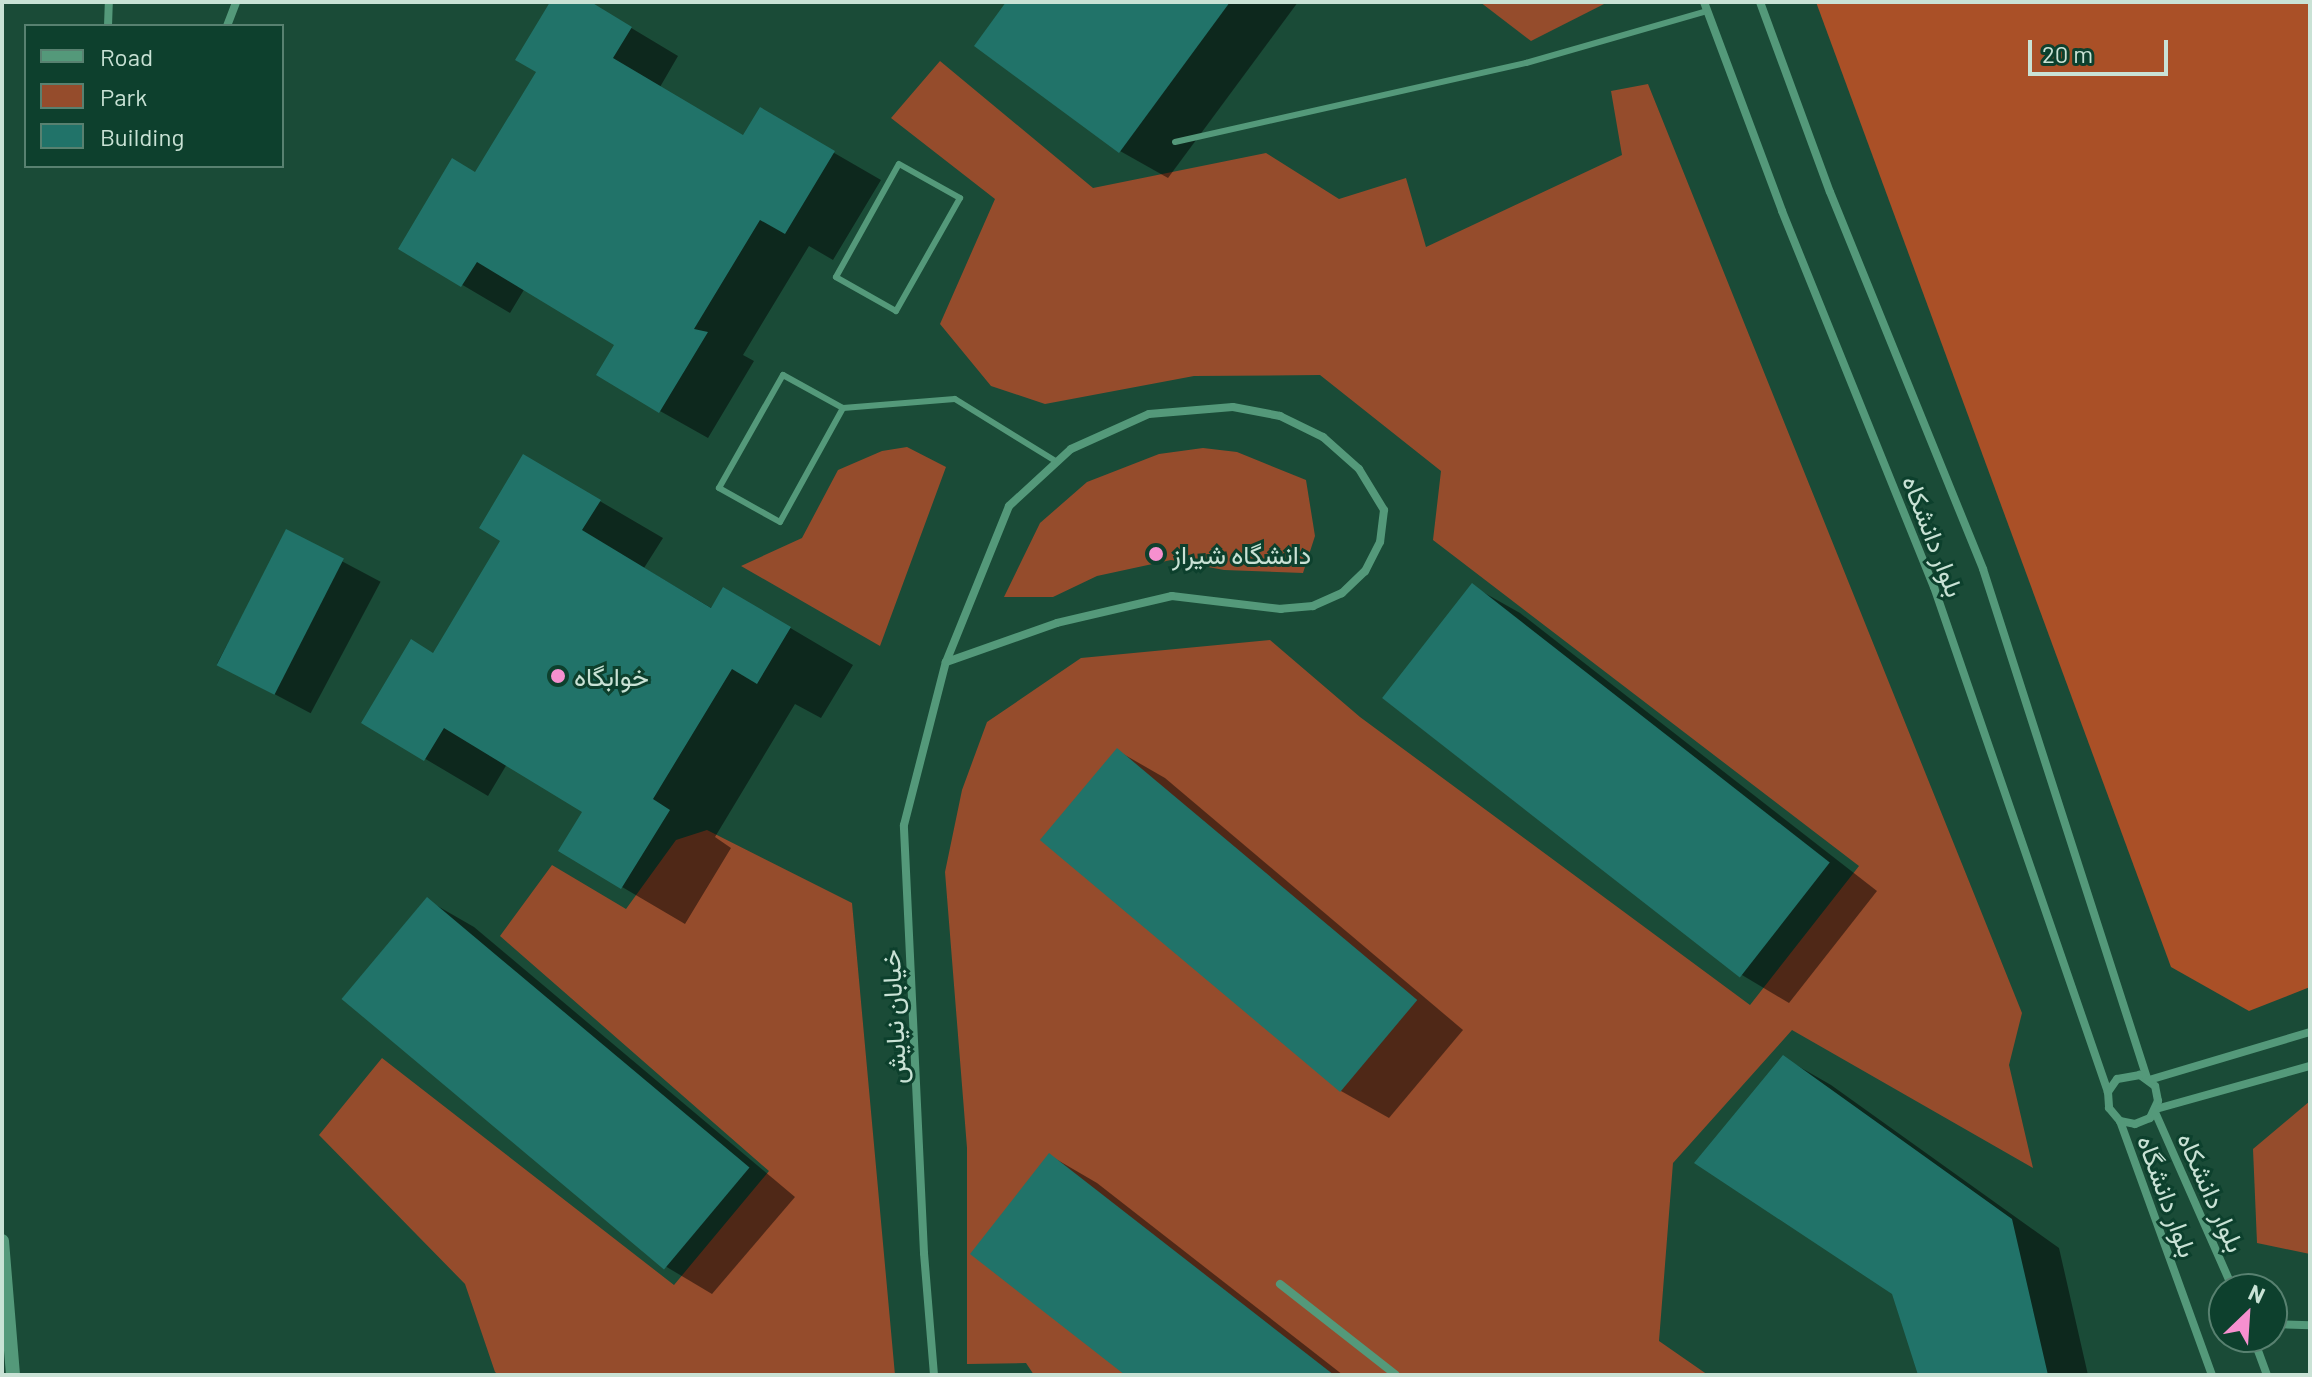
<!DOCTYPE html>
<html>
<head>
<meta charset="utf-8">
<style>
  body { margin:0 }
  #map { position:relative; width:2312px; height:1377px; overflow:hidden; background:#1a4b37; font-family:Barlow,Vazirmatn,sans-serif }
  div>[style] { position:absolute }
  .green>* { inset:0; background:#954c2c }
  .forest>* { inset:0; background:#aa5027 }
  .shadow>* { inset:0; background:#0007; transform-origin:0 0 }
  .building>* { inset:0; background:#217369; transform-origin:0 0 }
  .service>* { height:6px; margin:-3px; padding:0 3px; transform-origin:3px; border-radius:3px; background:#54997a }
  .minor>* { height:8px; margin:-4px; padding:0 4px; transform-origin:4px; border-radius:4px; background:#54997a }
  .tertiary>* { height:14px; margin:-7px; padding:0 7px; transform-origin:7px; border-radius:7px; background:#54997a }
  .dots>* { width:22px; height:22px; translate:-50% -50%; box-sizing:border-box; border:4px solid #0d402d; border-radius:50% }
  span { translate:-50% -50%; white-space:nowrap; text-align:center; line-height:1.15; -webkit-text-stroke:6px #0d402d; paint-order:stroke }
  .street-label { font-size:26px; color:#c9e2d5 }
  .poi-label { font-size:26px; color:#c9e2d5 }
  .left { translate:0 -50%; text-align:left }
  .frame { position:absolute; inset:0; border:4px solid #c9e2d5; pointer-events:none }
  .legend { position:absolute; left:24px; top:24px; width:260px; height:144px; box-sizing:border-box; background:#0d402d; border:2px solid #588170; margin:0; padding:10px 14px; list-style:none; font-size:24px; color:#c9e2d5 }
  .legend li { display:flex; align-items:center; gap:16px; height:40px }
  .legend b { width:40px; border:2px solid #588170 }
  .north { position:absolute; left:2208px; top:1273px; width:80px; height:80px; box-sizing:border-box; background:#0d402d; border:2px solid #588170; border-radius:50%; rotate:25deg; font-size:22px; font-weight:700; line-height:32px; text-align:center; color:#c9e2d5 }
  .north::after { content:''; display:block; margin:auto; width:28px; height:36px; background:#f690cf; clip-path:polygon(50% 0,100% 100%,50% 72%,0 100%) }
  .scale { position:absolute; left:2028px; top:40px; width:140px; height:36px; box-sizing:border-box; border:4px solid #c9e2d5; border-top:0; padding-left:10px; font-size:24px; line-height:28px; white-space:nowrap; color:#c9e2d5; -webkit-text-stroke:6px #0d402d; paint-order:stroke }
</style>
</head>
<body>
<div id="map">
  <div class="green">
    <i style="clip-path:polygon(1480px 2px,1608px 2px,1531px 41px)"></i>
    <i style="clip-path:polygon(940px 61px,1093px 188px,1266px 153px,1339px 199px,1406px 178px,1426px 247px,1622px 155px,1611px 91px,1648px 84px,2022px 1013px,2009px 1065px,2033px 1168px,1792px 1030px,1673px 1163px,1659px 1341px,1708px 1375px,1034px 1375px,1026px 1363px,967px 1364px,967px 1148px,945px 872px,962px 790px,987px 722px,1081px 658px,1270px 640px,1360px 717px,1750px 1005px,1859px 866px,1433px 540px,1441px 471px,1320px 375px,1194px 376px,1045px 404px,991px 386px,940px 324px,995px 199px,891px 118px)"></i>
    <i style="clip-path:polygon(907px 447px,946px 467px,880px 646px,741px 566px,802px 538px,838px 470px,882px 451px)"></i>
    <i style="clip-path:polygon(1203px 448px,1237px 452px,1306px 480px,1315px 536px,1303px 573px,1224px 570px,1171px 560px,1097px 576px,1053px 597px,1004px 597px,1040px 523px,1087px 482px,1159px 454px)"></i>
    <i style="clip-path:polygon(707px 830px,852px 903px,895px 1375px,499px 1375px,495px 1372px,465px 1284px,319px 1135px,382px 1058px,674px 1285px,769px 1171px,500px 936px,552px 865px,626px 909px,676px 840px)"></i>
    <i style="clip-path:polygon(2310px 1101px,2310px 1254px,2257px 1243px,2253px 1149px)"></i>
  </div>
  <div class="forest">
    <i style="clip-path:polygon(1816px 2px,2310px 2px,2310px 987px,2249px 1011px,2171px 967px)"></i>
  </div>
  <div class="shadow">
    <i style="clip-path:polygon(552px 2px,588px 2px,678px 56px,660px 87px,744px 137px,760px 110px,881px 180px,833px 260px,809px 246px,743px 355px,754px 361px,708px 438px,660px 411px,617px 344px,525px 288px,510px 313px,400px 248px,476px 174px,538px 71px)"></i>
    <i style="clip-path:polygon(1009px 2px,1298px 2px,1168px 178px,1120px 151px)"></i>
    <i style="clip-path:polygon(586px 493px,663px 538px,644px 568px,713px 609px,787px 626px,853px 665px,821px 718px,795px 704px,715px 837px,731px 848px,685px 924px,561px 851px,585px 811px,507px 764px,488px 796px,363px 722px,434px 655px)"></i>
    <i style="left:287px;top:532px;width:106px;height:149px;rotate:28deg"></i>
    <i style="clip-path:polygon(1472px 586px,1520px 613px,1877px 891px,1789px 1003px,1742px 975px)"></i>
    <i style="clip-path:polygon(1118px 751px,1165px 778px,1463px 1030px,1389px 1118px,1341px 1091px)"></i>
    <i style="clip-path:polygon(427px 900px,474px 927px,795px 1197px,712px 1294px,665px 1266px)"></i>
    <i style="clip-path:polygon(1784px 1058px,1831px 1085px,2059px 1248px,2088px 1375px,1920px 1375px,1893px 1292px)"></i>
    <i style="clip-path:polygon(1049px 1155px,1097px 1183px,1343px 1375px,1128px 1375px)"></i>
  </div>
  <div class="building">
    <i style="clip-path:polygon(550px 2px,591px 2px,632px 27px,613px 58px,743px 135px,760px 107px,835px 151px,785px 234px,760px 220px,694px 329px,708px 332px,659px 413px,596px 375px,614px 345px,477px 262px,461px 287px,398px 249px,452px 158px,475px 172px,536px 72px,515px 60px)"></i>
    <i style="clip-path:polygon(1006px 2px,1230px 2px,1119px 153px,974px 46px)"></i>
    <i style="clip-path:polygon(523px 454px,601px 500px,582px 530px,711px 608px,723px 587px,791px 627px,757px 684px,732px 669px,653px 799px,670px 810px,621px 889px,558px 851px,582px 812px,444px 728px,424px 761px,361px 723px,411px 639px,433px 653px,500px 541px,479px 528px)"></i>
    <i style="left:286px;top:529px;width:65px;height:153px;rotate:27deg"></i>
    <i style="left:1472px;top:583px;width:454px;height:146px;rotate:38deg"></i>
    <i style="left:1117px;top:748px;width:392px;height:120px;rotate:40deg"></i>
    <i style="left:427px;top:897px;width:421px;height:133px;rotate:40deg"></i>
    <i style="clip-path:polygon(1783px 1055px,2012px 1219px,2048px 1375px,1918px 1375px,1892px 1294px,1694px 1163px)"></i>
    <i style="clip-path:polygon(1049px 1153px,1334px 1375px,1125px 1375px,970px 1254px)"></i>
  </div>
  <div class="service">
    <i style="left:1175px;top:142px;width:360px;rotate:-12.7deg"></i>
    <i style="left:1526px;top:63px;width:188px;rotate:-16deg"></i>
    <i style="left:899px;top:164px;width:70px;rotate:29.1deg"></i>
    <i style="left:960px;top:198px;width:130px;rotate:119.5deg"></i>
    <i style="left:896px;top:311px;width:69px;rotate:-150.5deg"></i>
    <i style="left:836px;top:277px;width:129px;rotate:-60.9deg"></i>
    <i style="left:843px;top:408px;width:130px;rotate:118.9deg"></i>
    <i style="left:780px;top:522px;width:70px;rotate:-150.9deg"></i>
    <i style="left:719px;top:488px;width:130px;rotate:-60.5deg"></i>
    <i style="left:783px;top:375px;width:68px;rotate:28.8deg"></i>
    <i style="left:843px;top:408px;width:112px;rotate:-4.6deg"></i>
    <i style="left:955px;top:399px;width:120px;rotate:31.7deg"></i>
  </div>
  <div class="minor">
    <i style="left:1704px;top:2px;width:223px;rotate:69.5deg"></i>
    <i style="left:1782px;top:211px;width:406px;rotate:68deg"></i>
    <i style="left:1934px;top:587px;width:534px;rotate:70.99deg"></i>
    <i style="left:2108px;top:1092px;width:16px;rotate:86deg"></i>
    <i style="left:2109px;top:1108px;width:17px;rotate:50deg"></i>
    <i style="left:2120px;top:1121px;width:15px;rotate:11deg"></i>
    <i style="left:2135px;top:1124px;width:16px;rotate:-22deg"></i>
    <i style="left:2150px;top:1118px;width:19px;rotate:-65deg"></i>
    <i style="left:2158px;top:1101px;width:15px;rotate:-101deg"></i>
    <i style="left:2155px;top:1086px;width:19px;rotate:-144deg"></i>
    <i style="left:2140px;top:1075px;width:23px;rotate:170deg"></i>
    <i style="left:2117px;top:1079px;width:16px;rotate:125deg"></i>
    <i style="left:1760px;top:2px;width:202px;rotate:69.8deg"></i>
    <i style="left:1830px;top:192px;width:407px;rotate:67.9deg"></i>
    <i style="left:1983px;top:569px;width:535px;rotate:72.14deg"></i>
    <i style="left:108px;top:26px;width:24px;rotate:-88deg"></i>
    <i style="left:227px;top:26px;width:26px;rotate:-69deg"></i>
    <i style="left:2149px;top:1080px;width:168px;rotate:-16.6deg"></i>
    <i style="left:2156px;top:1109px;width:160px;rotate:-15.6deg"></i>
    <i style="left:2155px;top:1112px;width:193px;rotate:66.2deg"></i>
    <i style="left:2120px;top:1121px;width:270px;rotate:70.1deg"></i>
    <i style="left:1280px;top:1284px;width:147px;rotate:38.1deg"></i>
    <i style="left:2272px;top:1324px;width:38px;rotate:2deg"></i>
    <i style="left:2253px;top:1337px;width:40px;rotate:69.8deg"></i>
    <i style="left:934px;top:1375px;width:122px;rotate:-94.7deg"></i>
    <i style="left:924px;top:1253px;width:428px;rotate:-92.7deg"></i>
    <i style="left:904px;top:825px;width:168px;rotate:-75.6deg"></i>
    <i style="left:946px;top:662px;width:168px;rotate:-68deg"></i>
    <i style="left:1009px;top:506px;width:84px;rotate:-42.6deg"></i>
    <i style="left:1071px;top:449px;width:85px;rotate:-24.2deg"></i>
    <i style="left:1149px;top:414px;width:84px;rotate:-4.8deg"></i>
    <i style="left:1233px;top:407px;width:48px;rotate:10.8deg"></i>
    <i style="left:1280px;top:416px;width:48px;rotate:26deg"></i>
    <i style="left:1323px;top:437px;width:48px;rotate:41.6deg"></i>
    <i style="left:1359px;top:469px;width:48px;rotate:58.6deg"></i>
    <i style="left:1384px;top:510px;width:32px;rotate:97deg"></i>
    <i style="left:1380px;top:542px;width:33px;rotate:117deg"></i>
    <i style="left:1365px;top:571px;width:32px;rotate:136deg"></i>
    <i style="left:1342px;top:593px;width:32px;rotate:156deg"></i>
    <i style="left:1313px;top:606px;width:32px;rotate:175deg"></i>
    <i style="left:1281px;top:609px;width:110px;rotate:-173.2deg"></i>
    <i style="left:1172px;top:596px;width:118px;rotate:166.8deg"></i>
    <i style="left:1057px;top:623px;width:118px;rotate:160.6deg"></i>
  </div>
  <div class="tertiary">
    <i style="left:2px;top:1241px;width:134px;rotate:85.3deg"></i>
  </div>
  <div class="dots">
    <i style="left:1156px;top:554px;background:#f690cf"></i>
    <i style="left:558px;top:676px;background:#f690cf"></i>
  </div>
  <div class="street-label">
    <span style="left:1934px;top:536px;rotate:69deg">بلوار دانشکاه</span>
    <span style="left:893px;top:1017px;rotate:-93deg">خیابان نیایش</span>
    <span style="left:2212px;top:1192px;rotate:66deg">بلوار دانشکاه</span>
    <span style="left:2168px;top:1196px;rotate:70deg">بلوار دانشگاه</span>
  </div>
  <div class="poi-label">
    <span class="left" style="left:1172px;top:554px">دانشگاه شیراز</span>
    <span class="left" style="left:574px;top:676px">خوابگاه</span>
  </div>
  <div class="frame"></div>
  <ul class="legend">
  <li><b style="height:10px;background:#54997a"></b>Road</li>
  <li><b style="height:22px;background:#954c2c"></b>Park</li>
  <li><b style="height:22px;background:#217369"></b>Building</li>
  </ul>
  <div class="north">N</div>
  <div class="scale">20 m</div>
</div>
</body>
</html>
